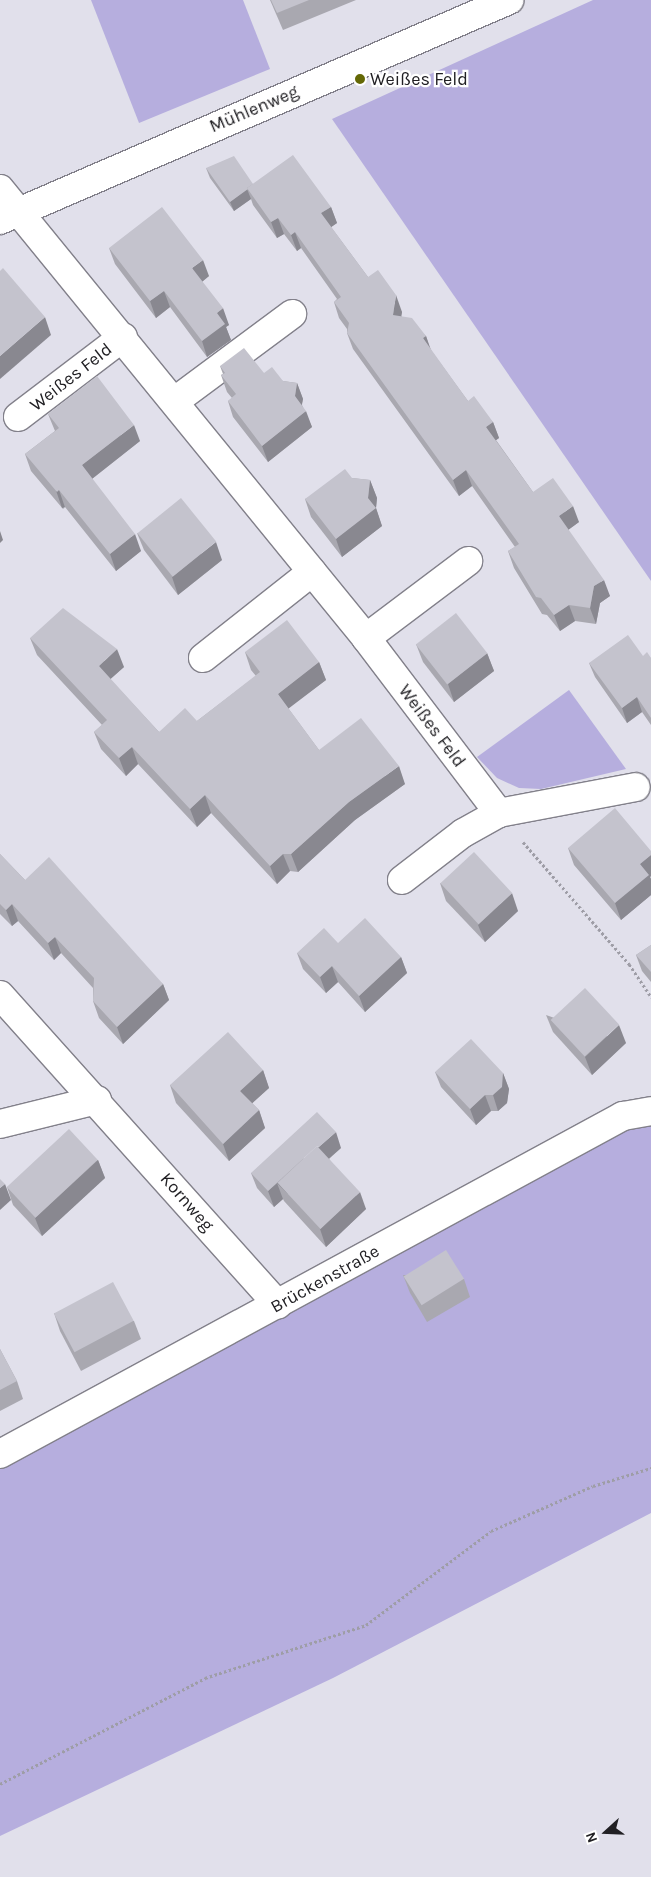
<!DOCTYPE html>
<html>
<head>
<meta charset="utf-8">
<style>
  body { margin:0 }
  #map { position:relative; width:651px; height:1877px; overflow:hidden; background:#e1e0eb; font-family:Karla,sans-serif }
  div>[style] { position:absolute }
  .green>* { inset:0; background:#b6aede }
  .path>* { height:3px; margin-top:-1.5px; transform-origin:0; background:repeating-linear-gradient(90deg,#9e9da6 0 2.5px,transparent 0 5px) }
  .roads { filter:drop-shadow(1px 0 #82808a) drop-shadow(-1px 0 #82808a) drop-shadow(0 1px #82808a) drop-shadow(0 -1px #82808a) }
  .minor>* { height:28px; margin:-14px; padding:0 14px; transform-origin:14px; border-radius:14px; background:#fff }
  .wall>* { inset:0; background:#a9a8b0 }
  .shaded-wall>* { inset:0; background:#898890; transform-origin:0 0 }
  .building>* { inset:0; background:#c4c3cd; transform-origin:0 0 }
  .dots>* { width:14px; height:14px; translate:-50% -50%; box-sizing:border-box; border:2px solid #fff; border-radius:50% }
  span { translate:-50% -50%; white-space:nowrap; text-align:center; line-height:1.15; -webkit-text-stroke:4.5px #fff; paint-order:stroke }
  .poi-label { font-size:18px; color:#212024 }
  .left { translate:0 -50%; text-align:left }
  .street-label { font-size:18px; color:#212024 }
  .north { position:absolute; left:581px; top:1807px; width:50px; height:50px; -webkit-text-stroke:4px #fff; paint-order:stroke; rotate:250deg; font-size:14px; font-weight:700; line-height:20px; text-align:center; color:#212024 }
  .north::after { content:''; display:block; margin:auto; width:18px; height:22px; background:#212024; clip-path:polygon(50% 0,100% 100%,50% 72%,0 100%) }
</style>
</head>
<body>
<div id="map">
  <div class="green">
    <i style="clip-path:polygon(91px 0,243px 0,270px 69px,139px 123px)"></i>
    <i style="clip-path:polygon(593px 0,651px 0,651px 581px,332px 119px)"></i>
    <i style="clip-path:polygon(569px 690px,626px 769px,541px 789px,519px 788px,497px 778px,477px 757px)"></i>
    <i style="clip-path:polygon(651px 1119px,651px 1513px,333px 1678px,0 1836px,0 1466px,623px 1124px)"></i>
  </div>
  <div class="path">
    <i style="left:523px;top:842px;width:162px;rotate:49deg"></i>
    <i style="left:629px;top:964px;width:40px;rotate:56deg"></i>
    <i style="left:0;top:1784px;width:231px;rotate:-27.3deg"></i>
    <i style="left:205px;top:1678px;width:169px;rotate:-18.2deg"></i>
    <i style="left:366px;top:1625px;width:156px;rotate:-36.9deg"></i>
    <i style="left:491px;top:1531px;width:111px;rotate:-23.8deg"></i>
    <i style="left:593px;top:1486px;width:61px;rotate:-17.2deg"></i>
  </div>
  <div class="roads">
    <div class="minor">
      <i style="left:0;top:189px;width:579px;rotate:50.81deg"></i>
      <i style="left:366px;top:638px;width:220px;rotate:52.8deg"></i>
      <i style="left:499px;top:813px;width:41px;rotate:150.9deg"></i>
      <i style="left:463px;top:833px;width:77px;rotate:142.4deg"></i>
      <i style="left:0;top:220px;width:555px;rotate:-23.37deg"></i>
      <i style="left:175px;top:401px;width:146px;rotate:-36.6deg"></i>
      <i style="left:18px;top:417px;width:132px;rotate:-37.3deg"></i>
      <i style="left:366px;top:638px;width:128px;rotate:-37deg"></i>
      <i style="left:203px;top:658px;width:139px;rotate:-38.3deg"></i>
      <i style="left:499px;top:813px;width:139px;rotate:-10.7deg"></i>
      <i style="left:0;top:995px;width:416px;rotate:48.1deg"></i>
      <i style="left:0;top:1124px;width:100px;rotate:-13.9deg"></i>
      <i style="left:0;top:1454px;width:709px;rotate:-28.48deg"></i>
      <i style="left:623px;top:1116px;width:28px;rotate:-10deg"></i>
    </div>
  </div>
  <div class="wall">
    <i style="clip-path:polygon(270px 0,356px 0,283px 30px)"></i>
    <i style="clip-path:polygon(206px 168px,253px 184px,331px 207px,337px 223px,331px 227px,368px 277px,402px 312px,401px 316px,426px 336px,430px 349px,468px 401px,493px 422px,499px 438px,496px 440px,533px 492px,579px 522px,568px 530px,610px 596px,600px 603px,596px 624px,575px 621px,560px 631px,547px 615px,542px 614px,514px 568px,508px 551px,515px 547px,472px 486px,459px 496px,353px 349px,347px 333px,347px 329px,339px 318px,334px 302px,337px 299px,301px 248px,297px 251px,284px 234px,277px 238px,253px 205px,251px 199px,234px 211px,210px 178px)"></i>
    <i style="clip-path:polygon(109px 248px,209px 276px,202px 282px,229px 325px,226px 327px,231px 340px,207px 357px,170px 307px,156px 318px,115px 264px)"></i>
    <i style="clip-path:polygon(220px 366px,264px 373px,283px 381px,297px 383px,303px 399px,302px 405px,312px 427px,268px 462px,233px 417px,228px 401px,232px 398px,227px 392px,221px 375px,223px 374px)"></i>
    <i style="clip-path:polygon(48px 414px,140px 441px,92px 479px,141px 551px,116px 571px,65px 507px,63px 509px,31px 471px,25px 454px,55px 431px)"></i>
    <i style="clip-path:polygon(352px 478px,370px 480px,377px 498px,376px 508px,382px 526px,342px 557px,311px 517px,305px 499px)"></i>
    <i style="clip-path:polygon(137px 533px,222px 560px,178px 595px,144px 550px)"></i>
    <i style="clip-path:polygon(30px 638px,124px 667px,110px 679px,159px 732px,197px 721px,256px 676px,251px 670px,245px 652px,319px 662px,326px 680px,288px 708px,319px 750px,405px 784px,355px 820px,298px 872px,290px 871px,277px 884px,211px 813px,197px 827px,138px 764px,126px 776px,101px 749px,94px 732px,102px 725px,37px 655px)"></i>
    <i style="clip-path:polygon(416px 644px,487px 653px,494px 671px,454px 702px,423px 662px)"></i>
    <i style="clip-path:polygon(643px 656px,651px 658px,651px 725px,642px 712px,627px 723px,595px 677px,589px 663px)"></i>
    <i style="clip-path:polygon(568px 848px,651px 851px,651px 876px,650px 877px,651px 879px,651px 895px,621px 920px,574px 865px)"></i>
    <i style="clip-path:polygon(0 854px,25px 880px,163px 984px,169px 1000px,123px 1044px,99px 1018px,93px 1001px,93px 988px,61px 953px,54px 960px,18px 921px,12px 926px,0 914px)"></i>
    <i style="clip-path:polygon(440px 883px,518px 911px,485px 942px,446px 901px)"></i>
    <i style="clip-path:polygon(651px 945px,651px 982px,642px 971px,636px 955px)"></i>
    <i style="clip-path:polygon(297px 953px,401px 957px,407px 973px,365px 1012px,338px 982px,326px 993px,303px 969px)"></i>
    <i style="clip-path:polygon(546px 1015px,626px 1043px,592px 1075px,553px 1032px)"></i>
    <i style="clip-path:polygon(263px 1070px,269px 1088px,252px 1103px,259px 1110px,265px 1128px,229px 1161px,176px 1103px,170px 1085px)"></i>
    <i style="clip-path:polygon(435px 1072px,503px 1073px,509px 1089px,507px 1103px,498px 1111px,491px 1111px,476px 1125px,441px 1087px)"></i>
    <i style="clip-path:polygon(341px 1148px,329px 1159px,366px 1209px,326px 1247px,284px 1201px,283px 1199px,274px 1207px,257px 1188px,251px 1173px)"></i>
    <i style="clip-path:polygon(98px 1160px,105px 1178px,42px 1236px,13px 1205px,7px 1187px)"></i>
    <i style="clip-path:polygon(403px 1275px,464px 1279px,470px 1297px,427px 1322px,410px 1293px)"></i>
    <i style="clip-path:polygon(54px 1313px,134px 1321px,141px 1339px,81px 1371px,60px 1331px)"></i>
    <i style="clip-path:polygon(0 1349px,17px 1381px,23px 1399px,0 1411px)"></i>
  </div>
  <div class="shaded-wall">
    <i style="clip-path:polygon(247px 189px,251px 199px,234px 211px,230px 202px)"></i>
    <i style="clip-path:polygon(331px 207px,337px 223px,327px 230px,321px 213px)"></i>
    <i style="clip-path:polygon(278px 218px,284px 234px,277px 238px,271px 222px)"></i>
    <i style="clip-path:polygon(295px 232px,301px 248px,297px 251px,291px 235px)"></i>
    <i style="clip-path:polygon(203px 260px,209px 276px,198px 285px,192px 268px)"></i>
    <i style="clip-path:polygon(164px 291px,170px 307px,156px 318px,150px 301px)"></i>
    <i style="clip-path:polygon(396px 295px,402px 312px,399px 331px,393px 315px)"></i>
    <i style="clip-path:polygon(223px 308px,229px 325px,226px 327px,231px 340px,207px 357px,202px 341px,217px 313px)"></i>
    <i style="clip-path:polygon(45px 317px,51px 335px,0 379px,0 356px)"></i>
    <i style="clip-path:polygon(426px 336px,432px 353px,423px 338px)"></i>
    <i style="clip-path:polygon(297px 383px,303px 399px,300px 412px,295px 396px)"></i>
    <i style="clip-path:polygon(306px 411px,312px 427px,268px 462px,262px 446px)"></i>
    <i style="clip-path:polygon(493px 422px,499px 438px,492px 443px,486px 427px)"></i>
    <i style="clip-path:polygon(134px 425px,140px 441px,88px 482px,82px 465px)"></i>
    <i style="clip-path:polygon(466px 470px,472px 486px,459px 496px,453px 480px)"></i>
    <i style="clip-path:polygon(370px 480px,377px 498px,376px 508px,382px 526px,342px 557px,336px 539px,368px 498px)"></i>
    <i style="left:59px;top:490px;width:18px;height:3px;rotate:71deg"></i>
    <i style="clip-path:polygon(573px 506px,579px 522px,564px 533px,559px 516px)"></i>
    <i style="clip-path:polygon(0 531px,3px 540px,0 543px)"></i>
    <i style="clip-path:polygon(135px 534px,141px 551px,116px 571px,110px 554px)"></i>
    <i style="clip-path:polygon(216px 542px,222px 560px,178px 595px,172px 577px)"></i>
    <i style="clip-path:polygon(604px 580px,610px 596px,600px 603px,596px 624px,590px 608px,594px 586px)"></i>
    <i style="clip-path:polygon(569px 605px,575px 621px,560px 631px,554px 615px)"></i>
    <i style="clip-path:polygon(117px 649px,124px 667px,105px 684px,99px 666px)"></i>
    <i style="clip-path:polygon(487px 653px,494px 671px,454px 702px,448px 684px)"></i>
    <i style="clip-path:polygon(319px 662px,326px 680px,284px 712px,278px 694px)"></i>
    <i style="clip-path:polygon(637px 697px,642px 712px,627px 723px,622px 708px)"></i>
    <i style="clip-path:polygon(132px 747px,138px 764px,126px 776px,119px 758px)"></i>
    <i style="clip-path:polygon(399px 766px,405px 784px,355px 820px,298px 872px,291px 854px,349px 802px)"></i>
    <i style="clip-path:polygon(205px 795px,211px 813px,197px 827px,190px 809px)"></i>
    <i style="clip-path:polygon(283px 854px,290px 871px,277px 884px,270px 866px)"></i>
    <i style="clip-path:polygon(651px 855px,651px 876px,650px 877px,651px 879px,651px 895px,621px 920px,615px 903px,640px 864px)"></i>
    <i style="clip-path:polygon(512px 893px,518px 911px,485px 942px,478px 925px)"></i>
    <i style="clip-path:polygon(12px 904px,18px 921px,12px 926px,6px 910px)"></i>
    <i style="clip-path:polygon(55px 937px,61px 953px,54px 960px,48px 943px)"></i>
    <i style="clip-path:polygon(401px 957px,407px 973px,365px 1012px,359px 996px)"></i>
    <i style="clip-path:polygon(332px 966px,338px 982px,326px 993px,320px 977px)"></i>
    <i style="clip-path:polygon(163px 984px,169px 1000px,123px 1044px,117px 1027px)"></i>
    <i style="clip-path:polygon(619px 1025px,626px 1043px,592px 1075px,585px 1057px)"></i>
    <i style="clip-path:polygon(263px 1070px,269px 1088px,247px 1108px,240px 1091px)"></i>
    <i style="clip-path:polygon(503px 1073px,509px 1089px,507px 1103px,498px 1111px,493px 1095px)"></i>
    <i style="clip-path:polygon(485px 1095px,491px 1111px,476px 1125px,470px 1109px)"></i>
    <i style="clip-path:polygon(259px 1110px,265px 1128px,229px 1161px,223px 1144px)"></i>
    <i style="clip-path:polygon(336px 1132px,341px 1148px,288px 1194px,277px 1183px,283px 1199px,274px 1207px,268px 1191px)"></i>
    <i style="clip-path:polygon(98px 1160px,105px 1178px,42px 1236px,35px 1218px)"></i>
    <i style="clip-path:polygon(5px 1184px,11px 1200px,0 1210px,0 1188px)"></i>
    <i style="clip-path:polygon(360px 1192px,366px 1209px,326px 1247px,320px 1229px)"></i>
  </div>
  <div class="building">
    <i style="clip-path:polygon(271px 0,309px 0,277px 13px)"></i>
    <i style="clip-path:polygon(293px 155px,331px 207px,321px 213px,368px 277px,378px 270px,396px 295px,393px 315px,412px 318px,426px 336px,423px 338px,468px 401px,474px 396px,493px 422px,486px 427px,533px 492px,553px 478px,573px 506px,559px 516px,604px 580px,594px 586px,590px 608px,569px 605px,554px 615px,541px 598px,536px 597px,508px 551px,519px 544px,466px 470px,453px 480px,347px 333px,349px 323px,334px 302px,341px 297px,295px 232px,291px 235px,278px 218px,271px 222px,247px 188px)"></i>
    <i style="clip-path:polygon(234px 156px,253px 184px,247px 188px,248px 189px,230px 202px,206px 168px)"></i>
    <i style="clip-path:polygon(162px 207px,203px 260px,192px 268px,223px 308px,217px 313px,225px 324px,202px 341px,164px 291px,150px 301px,109px 248px)"></i>
    <i style="clip-path:polygon(3px 268px,45px 317px,0 356px,0 271px)"></i>
    <i style="clip-path:polygon(244px 348px,264px 373px,272px 367px,283px 381px,297px 383px,295px 396px,306px 411px,262px 446px,228px 401px,236px 394px,221px 375px,225px 373px,220px 366px)"></i>
    <i style="clip-path:polygon(97px 376px,134px 425px,82px 465px,135px 534px,110px 554px,59px 490px,57px 492px,25px 454px,59px 428px,48px 414px)"></i>
    <i style="clip-path:polygon(345px 469px,352px 478px,370px 480px,368px 498px,376px 508px,336px 539px,305px 499px)"></i>
    <i style="left:181px;top:498px;width:56px;height:56px;rotate:51deg"></i>
    <i style="clip-path:polygon(63px 608px,117px 649px,99px 666px,159px 732px,185px 708px,197px 721px,260px 672px,245px 652px,287px 620px,319px 662px,278px 694px,319px 750px,361px 718px,399px 766px,349px 802px,291px 854px,283px 854px,270px 866px,205px 795px,190px 809px,132px 747px,119px 758px,94px 732px,107px 720px,30px 638px)"></i>
    <i style="left:456px;top:613px;width:51px;height:51px;rotate:52deg"></i>
    <i style="clip-path:polygon(628px 635px,643px 656px,647px 652px,651px 658px,651px 718px,637px 697px,622px 708px,589px 663px)"></i>
    <i style="clip-path:polygon(615px 808px,651px 851px,651px 855px,640px 864px,649px 875px,615px 903px,568px 848px)"></i>
    <i style="left:474px;top:852px;width:56px;height:46px;rotate:47deg"></i>
    <i style="clip-path:polygon(0 854px,25px 880px,49px 857px,163px 984px,117px 1027px,93px 1001px,94px 978px,55px 937px,48px 943px,12px 904px,6px 910px,0 904px)"></i>
    <i style="clip-path:polygon(365px 918px,401px 957px,359px 996px,332px 966px,320px 977px,297px 953px,324px 928px,338px 943px)"></i>
    <i style="clip-path:polygon(651px 945px,651px 972px,636px 955px)"></i>
    <i style="left:585px;top:988px;width:50px;height:47px;rotate:47deg"></i>
    <i style="clip-path:polygon(228px 1032px,263px 1070px,240px 1091px,259px 1110px,223px 1144px,170px 1085px)"></i>
    <i style="clip-path:polygon(471px 1039px,503px 1073px,502px 1087px,493px 1095px,485px 1095px,470px 1109px,435px 1072px)"></i>
    <i style="clip-path:polygon(317px 1112px,336px 1132px,319px 1147px,317px 1146px,268px 1191px,251px 1173px)"></i>
    <i style="left:69px;top:1129px;width:42px;height:85px;rotate:47deg"></i>
    <i style="left:317px;top:1146px;width:63px;height:54px;rotate:47deg"></i>
    <i style="clip-path:polygon(0 1179px,5px 1184px,0 1188px)"></i>
    <i style="left:446px;top:1250px;width:34px;height:50px;rotate:58deg"></i>
    <i style="left:113px;top:1282px;width:44px;height:67px;rotate:62deg"></i>
    <i style="clip-path:polygon(0 1349px,17px 1381px,0 1390px)"></i>
  </div>
  <div class="dots">
    <i style="left:360px;top:79px;background:#646805"></i>
  </div>
  <div class="poi-label">
    <span class="left" style="left:370px;top:79px">Weißes Feld</span>
  </div>
  <div class="street-label">
    <span style="left:254px;top:109px;rotate:-23deg">Mühlenweg</span>
    <span style="left:71px;top:377px;rotate:-38deg">Weißes Feld</span>
    <span style="left:432px;top:726px;rotate:53deg">Weißes Feld</span>
    <span style="left:187px;top:1202px;rotate:49deg">Kornweg</span>
    <span style="left:325px;top:1279px;rotate:-29deg">Brückenstraße</span>
  </div>
  <div class="north">N</div>
</div>
</body>
</html>
